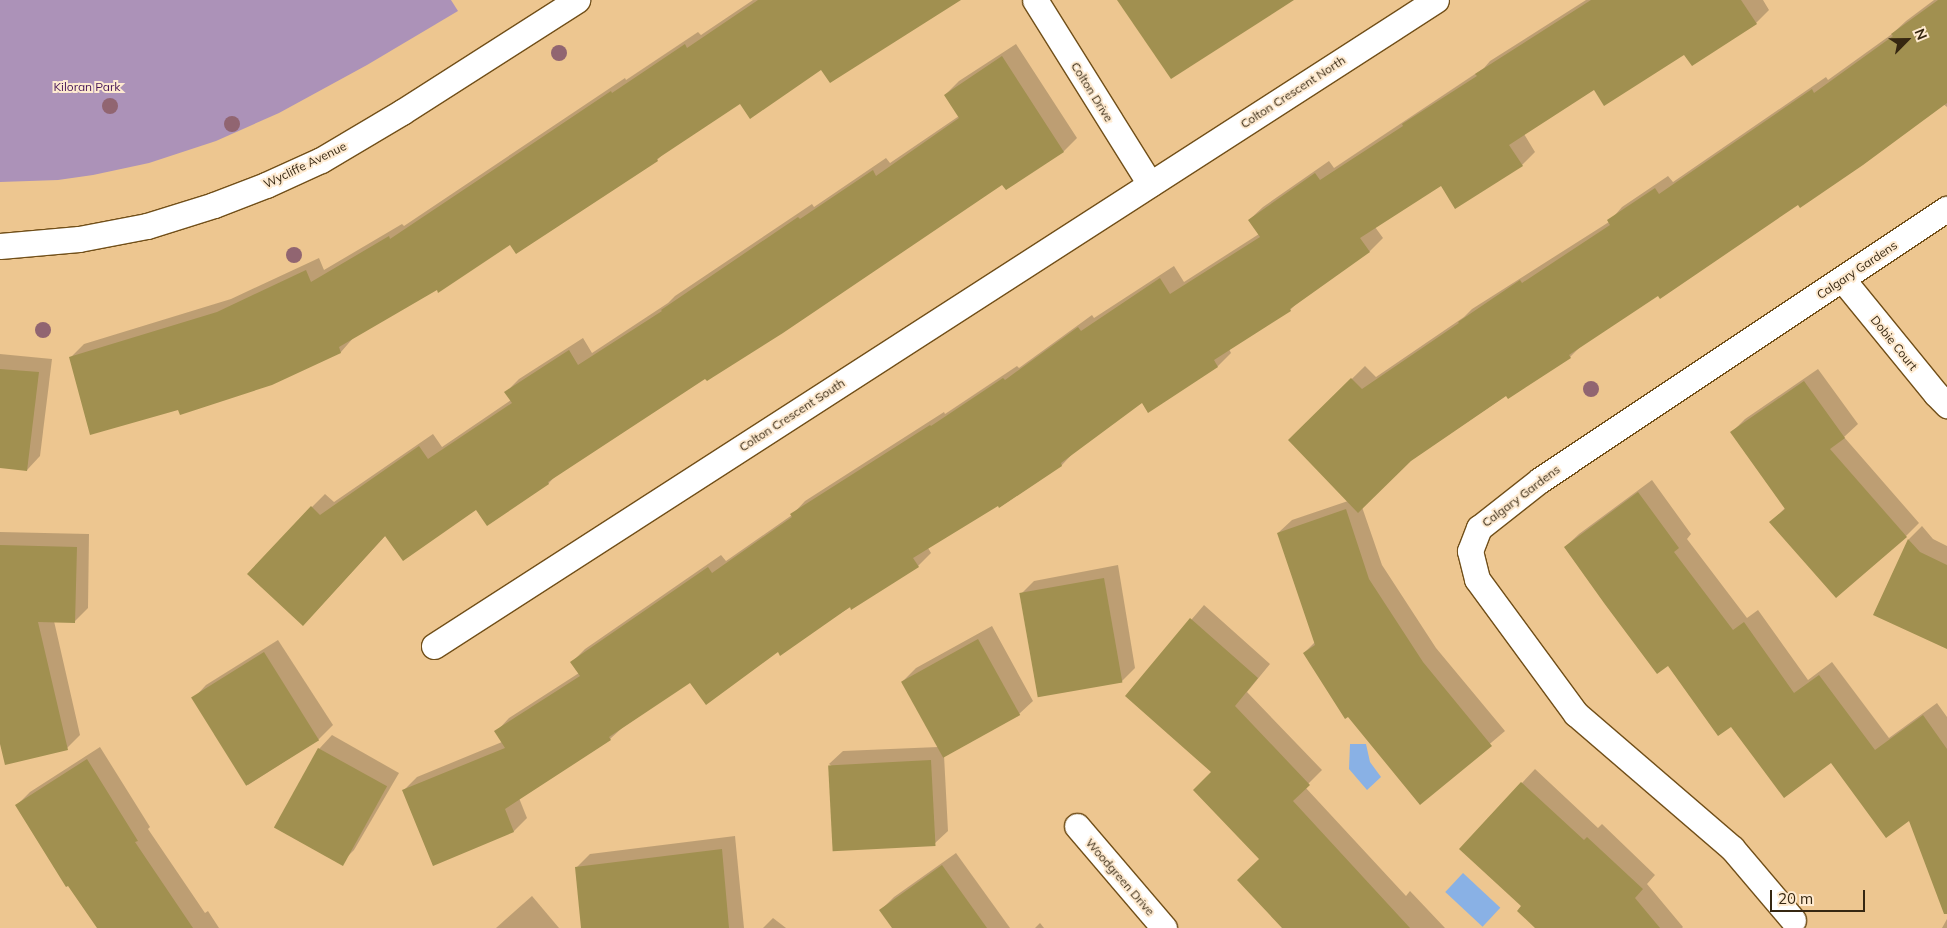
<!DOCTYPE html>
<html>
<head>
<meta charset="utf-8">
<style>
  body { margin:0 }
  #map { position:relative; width:1947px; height:928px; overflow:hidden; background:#edc690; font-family:Mulish,sans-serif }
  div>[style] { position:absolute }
  .green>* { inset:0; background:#ac92b8 }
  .water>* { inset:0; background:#89b1e5; transform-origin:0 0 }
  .shadow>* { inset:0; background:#0003 }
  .building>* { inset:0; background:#a19050; transform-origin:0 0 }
  .roads { filter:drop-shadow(1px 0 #714f19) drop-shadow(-1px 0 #714f19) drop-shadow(0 1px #714f19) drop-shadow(0 -1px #714f19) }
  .street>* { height:25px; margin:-12.5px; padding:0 12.5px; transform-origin:12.5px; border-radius:12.5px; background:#fff }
  .trees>* { width:16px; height:16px; margin:-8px; border-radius:50%; background:#916571 }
  span { translate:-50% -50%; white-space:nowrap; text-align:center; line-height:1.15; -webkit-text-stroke:4px #feead0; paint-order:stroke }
  .park-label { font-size:12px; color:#451657 }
  .street-label { font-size:12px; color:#362711 }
  .north { position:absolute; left:1882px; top:15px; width:50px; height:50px; -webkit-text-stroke:4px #feead0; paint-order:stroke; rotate:67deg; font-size:14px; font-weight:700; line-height:20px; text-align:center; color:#362711 }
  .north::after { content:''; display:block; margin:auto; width:18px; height:22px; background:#362711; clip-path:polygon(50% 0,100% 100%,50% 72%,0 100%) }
  .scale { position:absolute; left:1770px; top:890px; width:95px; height:22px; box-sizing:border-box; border:2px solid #362711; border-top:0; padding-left:6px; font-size:15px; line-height:18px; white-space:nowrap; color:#362711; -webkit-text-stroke:4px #feead0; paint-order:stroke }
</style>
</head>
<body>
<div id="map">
  <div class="green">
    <i style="clip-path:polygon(0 0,451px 0,458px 11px,367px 65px,279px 113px,216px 141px,149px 163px,93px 175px,58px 180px,0 182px)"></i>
  </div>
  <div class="water">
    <i style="clip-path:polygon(1350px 744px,1366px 744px,1370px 762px,1381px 777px,1367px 790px,1349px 769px)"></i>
    <i style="left:1463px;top:873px;width:51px;height:26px;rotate:43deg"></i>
  </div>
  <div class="shadow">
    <i style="clip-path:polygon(753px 0,959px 0,822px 69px,740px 102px,665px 152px,657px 160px,510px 244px,354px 337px,341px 352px,272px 384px,179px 408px,71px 357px,84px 344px,231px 299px,319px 258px,324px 270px,402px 224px,404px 226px,625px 78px,626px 80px,698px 32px,701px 35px)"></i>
    <i style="clip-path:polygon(1586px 0,1763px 0,1769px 10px,1756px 23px,1594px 88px,1524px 134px,1535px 152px,1522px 165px,1441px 184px,1375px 227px,1383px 238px,1370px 251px,1301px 299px,1290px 310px,1229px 349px,1231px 353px,1218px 366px,1149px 411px,1142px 401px,1075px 451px,1062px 465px,1000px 507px,998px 504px,928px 548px,931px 553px,918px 566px,778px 651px,690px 681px,622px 728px,610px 739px,519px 798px,527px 818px,514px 831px,434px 864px,404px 790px,417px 777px,502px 742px,496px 732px,509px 718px,579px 673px,572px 662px,585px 649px,721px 555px,726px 561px,792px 515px,805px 501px,944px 412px,945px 414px,1017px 366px,1019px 368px,1092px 315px,1094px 318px,1174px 266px,1184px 282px,1259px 234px,1249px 220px,1263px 207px,1329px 161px,1334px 168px,1484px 68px,1490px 61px)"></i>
    <i style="clip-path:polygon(1934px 0,1947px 0,1947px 107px,1943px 104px,1582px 345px,1570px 357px,1507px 395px,1411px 460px,1362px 507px,1382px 565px,1436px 648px,1505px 731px,1420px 803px,1304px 653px,1315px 642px,1278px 533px,1292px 520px,1348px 501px,1290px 440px,1365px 366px,1376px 377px,1464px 317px,1472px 309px,1609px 222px,1622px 207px,1668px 176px,1673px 182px,1826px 77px,1828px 80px,1892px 34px,1906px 21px)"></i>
    <i style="clip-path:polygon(1016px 44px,1077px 138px,1064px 151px,1006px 188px,1002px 183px,557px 474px,549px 483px,487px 524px,477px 509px,386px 535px,316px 611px,312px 507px,325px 494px,334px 502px,433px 434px,442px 447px,511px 400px,506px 392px,519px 379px,583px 338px,592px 353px,668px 303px,675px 296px,812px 204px,814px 207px,886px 158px,890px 163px,959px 116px,945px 95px,959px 81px)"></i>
    <i style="clip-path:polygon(0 354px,52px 359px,40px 456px,27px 470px,0 467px)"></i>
    <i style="clip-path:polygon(1818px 369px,1858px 424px,1844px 437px,1919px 523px,1906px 536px,1771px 522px,1786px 507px,1732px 432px,1745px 419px)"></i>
    <i style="clip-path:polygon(1652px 480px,1691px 534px,1687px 539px,1747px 618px,1758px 610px,1808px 680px,1832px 662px,1889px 738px,1937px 703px,1947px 717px,1947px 912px,1910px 819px,1831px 761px,1731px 725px,1668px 664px,1565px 547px,1579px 534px)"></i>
    <i style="clip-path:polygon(1922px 526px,1933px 539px,1947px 546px,1947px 648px,1874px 614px,1909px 539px)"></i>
    <i style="clip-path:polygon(0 532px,89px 534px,88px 608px,75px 621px,54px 621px,80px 735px,67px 748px,0 738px)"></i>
    <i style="clip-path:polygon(1118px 565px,1135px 668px,1122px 681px,1021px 594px,1034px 581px)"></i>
    <i style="clip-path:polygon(1204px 605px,1270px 664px,1247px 692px,1322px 770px,1305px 787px,1406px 896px,1410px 891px,1445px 928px,1284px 928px,1261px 859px,1213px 772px,1126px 696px)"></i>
    <i style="clip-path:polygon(992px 626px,1033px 701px,1019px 714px,944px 755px,948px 831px,934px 844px,829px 764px,843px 751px,938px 747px,903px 681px,916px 668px)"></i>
    <i style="clip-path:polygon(278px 640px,333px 725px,319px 739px,248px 785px,193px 699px,206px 685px)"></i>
    <i style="clip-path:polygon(332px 735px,399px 773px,354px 850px,341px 863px,319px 749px)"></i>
    <i style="clip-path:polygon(100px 747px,150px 827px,148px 829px,205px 913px,208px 911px,219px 928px,99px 928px,17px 805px,30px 792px)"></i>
    <i style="clip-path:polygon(1535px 769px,1598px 828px,1602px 824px,1655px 875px,1647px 884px,1683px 927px,1682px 928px,1536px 928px,1523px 906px,1522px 783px)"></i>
    <i style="clip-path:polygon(735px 836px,744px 928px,582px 928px,577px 867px,590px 854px)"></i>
    <i style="clip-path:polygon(956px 853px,1010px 928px,894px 928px,881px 910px,894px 897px)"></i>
    <i style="clip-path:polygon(532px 896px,559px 928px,496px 928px)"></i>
    <i style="clip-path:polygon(773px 918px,786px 928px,763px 928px)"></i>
    <i style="clip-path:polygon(1947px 919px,1947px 928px,1942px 928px)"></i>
    <i style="clip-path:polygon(1040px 923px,1044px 928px,1035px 928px)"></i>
  </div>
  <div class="building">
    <i style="clip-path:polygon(758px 0,961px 0,830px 83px,821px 70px,750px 119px,740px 104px,657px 159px,658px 161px,516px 254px,510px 245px,438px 293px,437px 290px,339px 347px,341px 353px,272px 385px,180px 415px,178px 410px,90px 435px,69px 357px,217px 312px,306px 270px,311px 282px,389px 236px,390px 239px,611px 91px,612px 93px,685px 44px,687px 48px)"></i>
    <i style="clip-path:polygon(1117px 0,1294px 0,1171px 79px)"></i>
    <i style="clip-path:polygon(1591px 0,1741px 0,1757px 24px,1692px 66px,1684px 55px,1604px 106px,1594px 90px,1509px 145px,1523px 166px,1455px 209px,1441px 186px,1360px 238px,1370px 252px,1290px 309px,1291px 311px,1214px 360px,1218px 367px,1148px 413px,1142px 403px,1061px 463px,1062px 466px,999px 508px,998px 506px,913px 558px,919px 567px,851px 610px,850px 607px,780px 656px,778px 652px,706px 705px,690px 683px,609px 737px,611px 740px,505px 809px,514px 832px,433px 866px,402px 790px,505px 748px,494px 731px,580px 676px,570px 662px,708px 567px,712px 573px,792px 517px,790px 514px,930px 425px,931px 426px,1003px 378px,1005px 380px,1078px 327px,1081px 331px,1160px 278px,1170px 294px,1260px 237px,1248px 220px,1315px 173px,1320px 180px,1403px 126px,1402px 124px,1477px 76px,1475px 74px)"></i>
    <i style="clip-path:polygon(1938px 0,1947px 0,1947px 103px,1863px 165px,1800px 208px,1798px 205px,1660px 299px,1658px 296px,1569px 355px,1571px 358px,1508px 399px,1506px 396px,1411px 461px,1358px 513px,1288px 440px,1351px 378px,1362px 389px,1459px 323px,1458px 322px,1520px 280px,1522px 283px,1610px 225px,1607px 220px,1655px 188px,1659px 194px,1812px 89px,1814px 93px,1893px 36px,1891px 34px)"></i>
    <i style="clip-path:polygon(1002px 56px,1064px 152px,1006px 190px,1002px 185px,783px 333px,707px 381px,705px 379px,548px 482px,549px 484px,487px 526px,476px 510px,403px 561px,385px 536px,303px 626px,247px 574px,311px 506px,320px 515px,419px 446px,428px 459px,512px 403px,504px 392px,569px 350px,578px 365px,662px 311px,661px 310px,798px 217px,800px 219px,873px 170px,876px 176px,959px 118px,944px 95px)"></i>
    <i style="clip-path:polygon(0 369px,39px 372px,27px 471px,0 468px)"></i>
    <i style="clip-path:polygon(1804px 381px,1845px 438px,1830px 449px,1907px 537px,1836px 598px,1769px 522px,1785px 509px,1730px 432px)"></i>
    <i style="clip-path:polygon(1638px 492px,1679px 548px,1674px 552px,1733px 630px,1744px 622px,1794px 693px,1819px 675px,1875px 750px,1923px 715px,1947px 749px,1947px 914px,1944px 914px,1909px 821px,1886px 838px,1831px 763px,1784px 798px,1731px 727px,1718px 736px,1668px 666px,1657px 674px,1604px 603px,1564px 547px)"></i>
    <i style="clip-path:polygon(1346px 509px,1369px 579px,1423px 662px,1492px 746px,1420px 805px,1348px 717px,1345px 719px,1303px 653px,1315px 645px,1277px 533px)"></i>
    <i style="clip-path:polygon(1908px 539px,1920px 552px,1947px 565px,1947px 649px,1873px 615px)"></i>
    <i style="clip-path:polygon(0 545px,77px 547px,75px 623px,38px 622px,68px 750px,5px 765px,0 744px)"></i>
    <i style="left:1104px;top:578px;width:106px;height:86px;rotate:80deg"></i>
    <i style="clip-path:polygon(1190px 618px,1258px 678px,1235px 706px,1310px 785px,1293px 801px,1410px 928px,1282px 928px,1237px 880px,1259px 859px,1193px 790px,1211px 772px,1125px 696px)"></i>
    <i style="left:978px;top:639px;width:87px;height:88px;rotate:61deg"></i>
    <i style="left:264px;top:652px;width:104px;height:86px;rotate:58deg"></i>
    <i style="left:318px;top:748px;width:79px;height:91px;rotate:29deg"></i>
    <i style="clip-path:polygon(87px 759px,138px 841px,135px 842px,193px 928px,97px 928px,68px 886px,66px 887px,15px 805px)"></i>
    <i style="left:931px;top:760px;width:86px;height:103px;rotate:87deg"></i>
    <i style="clip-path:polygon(1521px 782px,1584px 840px,1587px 837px,1643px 889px,1635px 898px,1660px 928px,1535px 928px,1517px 911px,1521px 906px,1459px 849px)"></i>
    <i style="clip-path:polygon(722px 849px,729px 928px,581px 928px,575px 867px)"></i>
    <i style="clip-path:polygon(942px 865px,987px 928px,892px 928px,879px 910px)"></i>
  </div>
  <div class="roads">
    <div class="street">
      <i style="left:1035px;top:0;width:217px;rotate:58deg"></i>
      <i style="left:0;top:246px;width:79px;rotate:-5.1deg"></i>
      <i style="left:79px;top:239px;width:69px;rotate:-10.8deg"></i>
      <i style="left:147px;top:226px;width:70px;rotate:-17.4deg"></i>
      <i style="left:214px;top:205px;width:56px;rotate:-21deg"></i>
      <i style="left:266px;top:185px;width:60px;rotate:-24.4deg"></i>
      <i style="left:321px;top:160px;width:94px;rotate:-30.7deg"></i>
      <i style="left:402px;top:112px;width:208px;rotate:-32.6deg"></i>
      <i style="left:1843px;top:280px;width:147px;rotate:50.8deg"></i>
      <i style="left:1936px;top:394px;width:16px;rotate:45deg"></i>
      <i style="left:434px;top:646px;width:1192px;rotate:-32.81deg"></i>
      <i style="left:1077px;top:826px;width:134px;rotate:49.5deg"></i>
      <i style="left:1793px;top:920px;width:94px;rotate:-130.3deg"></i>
      <i style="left:1732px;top:848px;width:206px;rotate:-139.3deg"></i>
      <i style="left:1576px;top:714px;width:167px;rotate:-126.3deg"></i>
      <i style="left:1477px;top:579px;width:29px;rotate:-104deg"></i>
      <i style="left:1470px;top:551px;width:25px;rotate:-69deg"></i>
      <i style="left:1479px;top:528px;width:78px;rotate:-38.2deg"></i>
      <i style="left:1540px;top:480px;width:489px;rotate:-33.7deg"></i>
    </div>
  </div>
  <div class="trees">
    <i style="left:559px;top:53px"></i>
    <i style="left:110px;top:106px"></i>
    <i style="left:232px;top:124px"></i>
    <i style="left:294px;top:255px"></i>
    <i style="left:43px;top:330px"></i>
    <i style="left:1591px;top:389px"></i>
  </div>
  <div class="park-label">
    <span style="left:87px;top:87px">Kiloran Park</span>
  </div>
  <div class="street-label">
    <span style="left:1092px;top:92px;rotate:58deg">Colton Drive</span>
    <span style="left:1293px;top:92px;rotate:-33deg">Colton Crescent North</span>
    <span style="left:305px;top:165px;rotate:-26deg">Wycliffe Avenue</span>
    <span style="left:1857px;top:270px;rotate:-34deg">Calgary Gardens</span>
    <span style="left:1894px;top:343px;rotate:51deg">Dobie Court</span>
    <span style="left:792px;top:415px;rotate:-33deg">Colton Crescent South</span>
    <span style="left:1521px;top:496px;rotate:-37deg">Calgary Gardens</span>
    <span style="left:1120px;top:877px;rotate:49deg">Woodgreen Drive</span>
  </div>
  <div class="north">N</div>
  <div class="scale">20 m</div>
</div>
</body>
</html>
